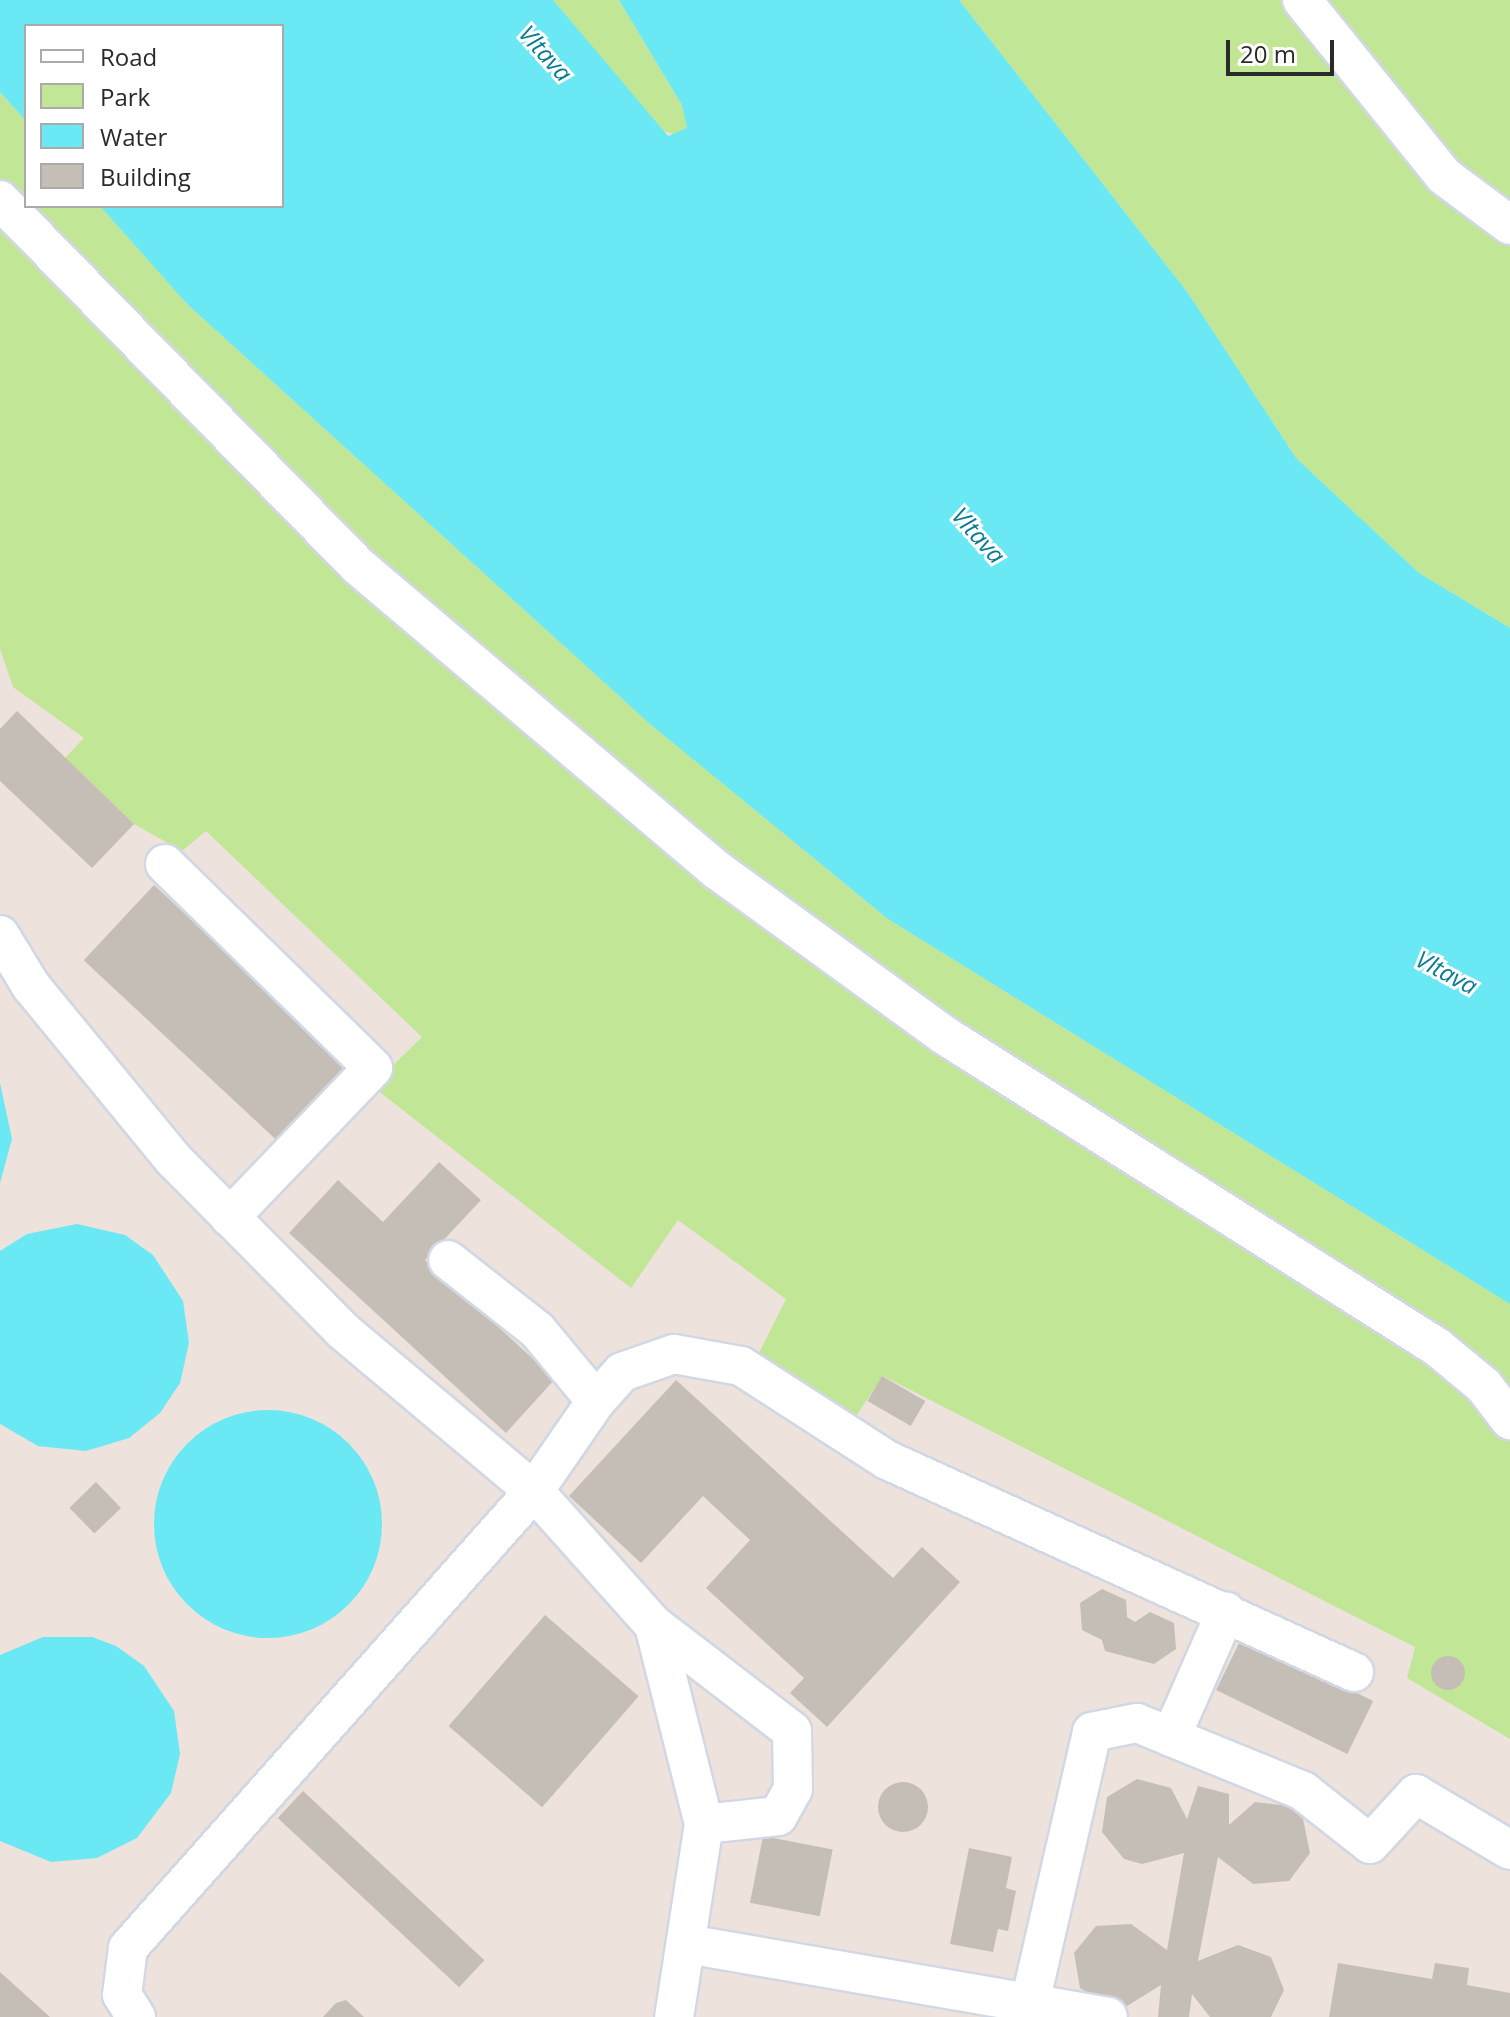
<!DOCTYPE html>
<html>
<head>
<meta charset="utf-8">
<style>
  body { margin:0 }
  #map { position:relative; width:1510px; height:2017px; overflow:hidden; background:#ede2dc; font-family:"Open Sans",sans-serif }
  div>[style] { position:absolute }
  .green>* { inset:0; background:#c0e696 }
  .water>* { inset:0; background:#6ae8f4 }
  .round { border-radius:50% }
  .building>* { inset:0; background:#c4beb7; transform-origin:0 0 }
  .roads { filter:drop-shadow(2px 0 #d1d8e4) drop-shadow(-2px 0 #d1d8e4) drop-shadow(0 2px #d1d8e4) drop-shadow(0 -2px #d1d8e4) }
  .minor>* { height:38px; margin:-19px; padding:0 19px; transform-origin:19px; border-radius:19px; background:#fff }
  span { translate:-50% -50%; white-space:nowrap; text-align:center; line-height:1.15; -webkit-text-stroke:6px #fff; paint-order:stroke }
  .water-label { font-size:24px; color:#097c93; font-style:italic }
  .legend { position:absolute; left:24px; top:24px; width:260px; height:184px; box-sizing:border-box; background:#fff; border:2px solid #aaa; margin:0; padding:10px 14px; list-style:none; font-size:24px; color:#2a2a2a }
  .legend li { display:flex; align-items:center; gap:16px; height:40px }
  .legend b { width:40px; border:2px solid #aaa }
  .scale { position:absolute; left:1226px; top:40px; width:108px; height:36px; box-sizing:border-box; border:4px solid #2a2a2a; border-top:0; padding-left:10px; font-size:24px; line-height:28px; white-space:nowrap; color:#2a2a2a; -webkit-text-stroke:6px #fff; paint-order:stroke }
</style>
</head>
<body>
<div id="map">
  <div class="green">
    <i style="clip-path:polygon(553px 0,619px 0,682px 105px,687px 128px,681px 136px,655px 129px)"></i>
    <i style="clip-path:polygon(959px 0,1510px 0,1510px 628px,1419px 573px,1296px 458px,1188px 293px)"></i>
    <i style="clip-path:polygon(0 92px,26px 121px,26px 206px,100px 206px,187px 304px,650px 724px,888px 919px,1510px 1304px,1510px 1739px,1407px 1678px,1415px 1647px,883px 1376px,856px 1416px,757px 1357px,786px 1299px,678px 1220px,631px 1288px,372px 1086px,422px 1037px,206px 831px,182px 851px,134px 824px,65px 758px,84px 738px,13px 687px,0 649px)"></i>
  </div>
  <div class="water">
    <i style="clip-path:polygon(0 0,553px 0,668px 136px,687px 128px,682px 105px,619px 0,959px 0,1188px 293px,1296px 458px,1419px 573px,1510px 628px,1510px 1304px,888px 919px,650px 724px,187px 304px,100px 206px,282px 206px,282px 26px,26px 26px,26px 121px,0 92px)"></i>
    <i style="clip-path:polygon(0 1083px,12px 1139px,0 1183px)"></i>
    <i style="clip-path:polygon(77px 1224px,125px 1235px,153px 1255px,183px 1301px,189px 1343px,180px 1383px,160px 1413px,129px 1438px,86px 1451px,38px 1446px,0 1424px,0 1251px,27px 1234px)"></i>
    <i class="round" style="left:154px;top:1410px;width:228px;height:228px"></i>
    <i style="clip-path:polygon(43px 1637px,92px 1637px,116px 1646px,144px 1666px,174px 1711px,180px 1754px,171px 1793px,137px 1838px,97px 1858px,51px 1862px,0 1841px,0 1655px)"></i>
  </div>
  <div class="building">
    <i style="clip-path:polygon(17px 711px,134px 824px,92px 868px,0 781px,0 729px)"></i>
    <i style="left:154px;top:885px;width:270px;height:103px;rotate:43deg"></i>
    <i style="clip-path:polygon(439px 1162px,481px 1200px,425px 1260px,555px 1379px,506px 1433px,289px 1233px,338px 1180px,383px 1222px)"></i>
    <i style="left:882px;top:1376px;width:50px;height:29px;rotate:30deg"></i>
    <i style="clip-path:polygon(676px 1380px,893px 1578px,922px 1547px,960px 1582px,827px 1727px,790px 1693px,804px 1678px,706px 1588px,750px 1540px,703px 1496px,641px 1563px,569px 1496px)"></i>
    <i style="left:96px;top:1482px;width:36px;height:37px;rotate:46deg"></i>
    <i style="clip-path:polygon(1102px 1589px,1126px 1600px,1127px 1617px,1135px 1622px,1150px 1612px,1174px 1623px,1176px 1649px,1154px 1664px,1105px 1651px,1102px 1640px,1082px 1630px,1080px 1603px)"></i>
    <i style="left:545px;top:1615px;width:124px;height:147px;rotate:41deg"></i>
    <i style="left:1242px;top:1637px;width:146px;height:59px;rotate:26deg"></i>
    <i class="round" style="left:1431px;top:1656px;width:34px;height:34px"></i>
    <i style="clip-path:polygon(1137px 1779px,1171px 1788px,1187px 1819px,1198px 1786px,1229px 1794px,1229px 1825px,1255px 1802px,1290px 1806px,1303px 1819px,1310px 1853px,1289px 1881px,1253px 1884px,1218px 1857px,1198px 1961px,1238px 1945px,1271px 1957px,1284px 1990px,1271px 2017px,1210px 2017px,1192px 1994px,1189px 2017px,1158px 2017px,1161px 1985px,1127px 2006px,1109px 2007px,1080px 1988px,1074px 1953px,1096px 1926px,1131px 1924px,1167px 1950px,1184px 1853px,1142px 1864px,1124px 1859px,1102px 1832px,1107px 1797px)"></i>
    <i class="round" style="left:878px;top:1782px;width:50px;height:50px"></i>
    <i style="left:303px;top:1791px;width:248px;height:37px;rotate:43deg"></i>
    <i style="left:763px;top:1836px;width:71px;height:68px;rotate:11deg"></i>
    <i style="clip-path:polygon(969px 1848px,1012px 1857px,1006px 1888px,1016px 1891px,1008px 1931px,998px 1929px,993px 1952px,950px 1944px)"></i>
    <i style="clip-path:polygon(1338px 1963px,1432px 1979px,1435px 1963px,1469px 1968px,1467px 1985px,1510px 1993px,1510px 2017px,1329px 2017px)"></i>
    <i style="clip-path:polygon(0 1972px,50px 2017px,0 2017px)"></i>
    <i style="clip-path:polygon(346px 2000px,364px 2017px,323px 2017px,336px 2003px)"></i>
  </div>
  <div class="roads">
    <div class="minor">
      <i style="left:1302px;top:0;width:226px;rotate:51.1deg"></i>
      <i style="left:1444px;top:176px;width:82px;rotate:36.6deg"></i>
      <i style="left:0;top:200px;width:511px;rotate:45.63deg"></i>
      <i style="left:357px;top:565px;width:472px;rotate:40.3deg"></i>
      <i style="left:717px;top:870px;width:281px;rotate:36deg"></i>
      <i style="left:944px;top:1035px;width:583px;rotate:32.33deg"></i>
      <i style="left:1437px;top:1347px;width:61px;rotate:39.7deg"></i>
      <i style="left:1484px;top:1386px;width:43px;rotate:52.6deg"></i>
      <i style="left:165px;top:864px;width:291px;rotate:44.4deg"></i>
      <i style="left:373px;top:1068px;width:207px;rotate:133.8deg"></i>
      <i style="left:0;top:935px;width:60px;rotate:58.7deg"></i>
      <i style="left:31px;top:986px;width:225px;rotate:50.6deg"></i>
      <i style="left:174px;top:1160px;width:240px;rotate:45.3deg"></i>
      <i style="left:343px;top:1331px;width:249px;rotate:40deg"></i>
      <i style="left:534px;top:1491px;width:180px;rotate:48.2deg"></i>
      <i style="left:654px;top:1625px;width:205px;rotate:75.9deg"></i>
      <i style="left:704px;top:1824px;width:195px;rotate:98.8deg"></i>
      <i style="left:596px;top:1401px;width:39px;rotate:-48deg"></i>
      <i style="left:622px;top:1372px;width:55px;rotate:-19.1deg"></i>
      <i style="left:674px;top:1354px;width:68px;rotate:10.2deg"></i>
      <i style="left:741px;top:1366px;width:174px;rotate:32.8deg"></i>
      <i style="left:887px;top:1460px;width:513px;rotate:24.42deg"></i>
      <i style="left:654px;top:1625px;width:174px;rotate:37.5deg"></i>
      <i style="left:792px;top:1731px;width:58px;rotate:89deg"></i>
      <i style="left:793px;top:1789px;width:31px;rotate:119deg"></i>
      <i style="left:778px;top:1816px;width:74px;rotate:173.8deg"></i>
      <i style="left:1171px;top:1737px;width:137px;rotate:-66.3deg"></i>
      <i style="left:687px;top:1944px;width:427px;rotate:9.8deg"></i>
      <i style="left:1030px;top:2003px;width:278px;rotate:-77.1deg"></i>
      <i style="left:1092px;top:1732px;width:46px;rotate:-11.3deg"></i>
      <i style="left:1137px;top:1723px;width:37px;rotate:22deg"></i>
      <i style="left:1171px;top:1737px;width:143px;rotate:22.2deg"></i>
      <i style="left:1303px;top:1791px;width:85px;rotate:38.3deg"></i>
      <i style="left:1370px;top:1844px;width:68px;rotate:-47.4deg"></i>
      <i style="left:1416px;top:1794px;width:109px;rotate:30.8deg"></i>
      <i style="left:136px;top:2017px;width:26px;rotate:-122deg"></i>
      <i style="left:122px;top:1995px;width:47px;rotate:-82.7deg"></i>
      <i style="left:128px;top:1948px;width:611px;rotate:-48.38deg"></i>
      <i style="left:534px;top:1491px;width:109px;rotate:-55.4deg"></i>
      <i style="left:596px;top:1401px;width:92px;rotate:-129.7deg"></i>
      <i style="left:537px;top:1330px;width:113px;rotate:-141.8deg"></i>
    </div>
  </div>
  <div class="water-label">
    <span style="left:546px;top:53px;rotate:48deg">Vltava</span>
    <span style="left:979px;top:535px;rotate:48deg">Vltava</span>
    <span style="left:1447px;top:972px;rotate:28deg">Vltava</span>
  </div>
  <ul class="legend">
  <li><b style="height:10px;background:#fff"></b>Road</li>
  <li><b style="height:22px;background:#c0e696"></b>Park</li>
  <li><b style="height:22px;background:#6ae8f4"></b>Water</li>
  <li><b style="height:22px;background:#c4beb7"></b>Building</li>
  </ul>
  <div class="scale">20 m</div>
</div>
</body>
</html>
